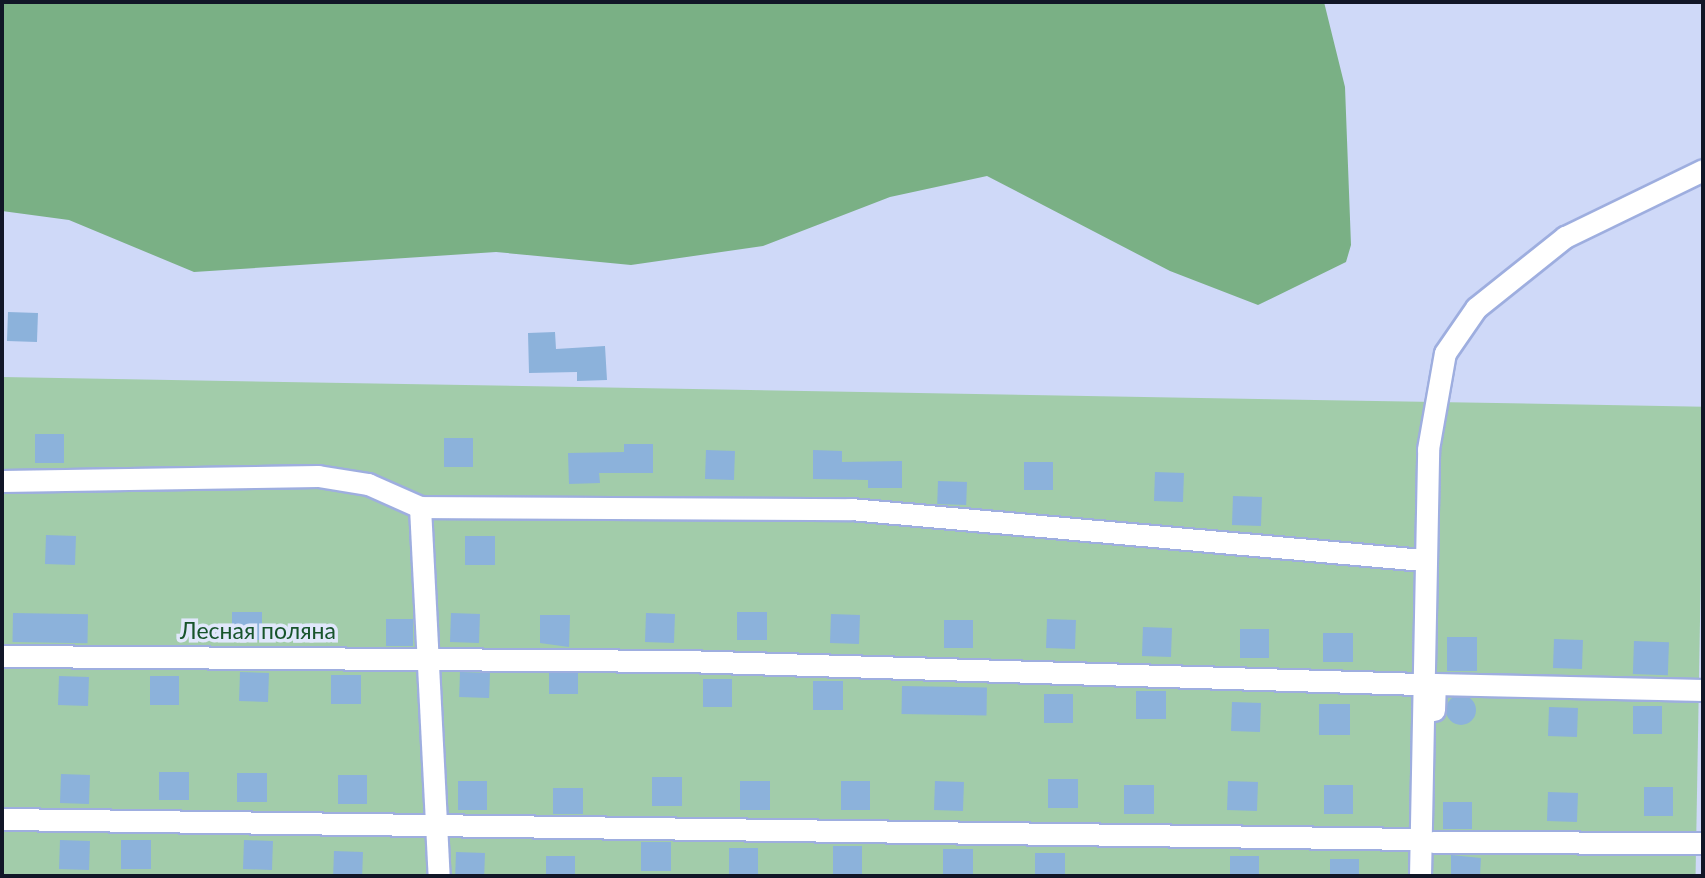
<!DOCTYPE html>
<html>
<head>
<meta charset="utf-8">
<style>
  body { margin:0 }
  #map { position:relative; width:1705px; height:878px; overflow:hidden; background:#cfd9f8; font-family:Lato,sans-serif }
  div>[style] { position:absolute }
  .green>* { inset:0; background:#a2ccaa; transform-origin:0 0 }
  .forest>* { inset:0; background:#7ab085 }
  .building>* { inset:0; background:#8cb2db; transform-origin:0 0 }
  .round { border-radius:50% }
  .roads { filter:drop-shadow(2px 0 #9eaedf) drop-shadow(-2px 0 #9eaedf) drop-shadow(0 2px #9eaedf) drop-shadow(0 -2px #9eaedf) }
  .minor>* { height:21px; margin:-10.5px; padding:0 10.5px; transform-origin:10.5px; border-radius:10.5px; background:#fff }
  span { translate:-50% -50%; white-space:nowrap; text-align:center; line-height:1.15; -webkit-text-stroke:7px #e0e7fb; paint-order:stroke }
  .park-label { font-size:23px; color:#17542b }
  .frame { position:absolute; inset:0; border:4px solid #111627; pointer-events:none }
</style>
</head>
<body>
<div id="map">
  <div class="green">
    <i style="left:2px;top:377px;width:1702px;height:499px;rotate:1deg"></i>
  </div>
  <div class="forest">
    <i style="clip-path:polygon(2px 2px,1324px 2px,1345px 87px,1351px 245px,1346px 262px,1258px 305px,1170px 271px,987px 176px,890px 197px,763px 246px,631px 265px,496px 252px,194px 272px,69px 220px,2px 211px)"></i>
  </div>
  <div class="building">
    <i style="left:8px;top:312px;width:30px;height:29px;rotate:2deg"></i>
    <i style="clip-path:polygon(555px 332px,556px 349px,605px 346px,607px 380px,577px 381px,577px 372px,529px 373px,528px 333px)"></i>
    <i style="left:35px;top:434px;width:29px;height:29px"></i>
    <i style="left:444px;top:438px;width:29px;height:29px"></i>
    <i style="clip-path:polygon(624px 444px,653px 444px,653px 473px,599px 473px,600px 483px,569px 484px,568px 453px,624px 452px)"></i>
    <i style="left:706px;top:450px;width:29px;height:29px;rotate:2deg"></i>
    <i style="clip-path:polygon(813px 450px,842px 451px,842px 462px,902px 461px,902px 488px,868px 488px,868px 480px,813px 479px)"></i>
    <i style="left:1024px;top:462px;width:29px;height:28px"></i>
    <i style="left:1155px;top:472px;width:29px;height:29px;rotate:2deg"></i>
    <i style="left:938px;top:481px;width:29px;height:23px;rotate:2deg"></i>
    <i style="left:1233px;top:496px;width:29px;height:29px;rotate:2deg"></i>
    <i style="left:46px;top:535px;width:30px;height:29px;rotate:2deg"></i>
    <i style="left:465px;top:536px;width:30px;height:29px"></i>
    <i style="left:232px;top:612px;width:30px;height:28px"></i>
    <i style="left:737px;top:612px;width:30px;height:28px"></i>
    <i style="left:13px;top:613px;width:75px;height:29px;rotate:1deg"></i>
    <i style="left:451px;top:613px;width:29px;height:29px;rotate:2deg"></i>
    <i style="left:646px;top:613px;width:29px;height:29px;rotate:2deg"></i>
    <i style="left:831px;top:614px;width:29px;height:29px;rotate:2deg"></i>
    <i style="clip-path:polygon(540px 615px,570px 615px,569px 647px,540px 643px)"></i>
    <i style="left:386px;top:619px;width:27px;height:27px"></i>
    <i style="left:1047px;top:619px;width:29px;height:29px;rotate:2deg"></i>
    <i style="left:944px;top:620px;width:29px;height:28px"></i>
    <i style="left:1143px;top:627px;width:29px;height:29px;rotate:2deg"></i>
    <i style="left:1240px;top:629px;width:29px;height:29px"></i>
    <i style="left:1323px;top:633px;width:30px;height:29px"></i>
    <i style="left:1447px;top:637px;width:30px;height:34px"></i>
    <i style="left:1554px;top:639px;width:29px;height:29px;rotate:2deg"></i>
    <i style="left:1634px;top:641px;width:35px;height:33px;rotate:2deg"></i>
    <i style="left:240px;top:672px;width:29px;height:29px;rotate:2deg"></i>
    <i style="left:460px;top:672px;width:30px;height:25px;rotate:2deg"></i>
    <i style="left:549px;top:673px;width:29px;height:21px"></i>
    <i style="left:331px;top:675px;width:30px;height:29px"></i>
    <i style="left:59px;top:676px;width:30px;height:29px;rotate:2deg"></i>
    <i style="left:150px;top:676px;width:29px;height:29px"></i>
    <i style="left:703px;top:679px;width:29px;height:28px"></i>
    <i style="left:813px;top:681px;width:30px;height:29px"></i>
    <i style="left:902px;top:686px;width:85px;height:28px;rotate:1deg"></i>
    <i style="left:1136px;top:691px;width:30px;height:28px"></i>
    <i style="left:1044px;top:694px;width:29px;height:29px"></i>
    <i class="round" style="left:1446px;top:695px;width:30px;height:30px"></i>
    <i style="left:1232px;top:702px;width:29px;height:29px;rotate:2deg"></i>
    <i style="left:1350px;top:704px;width:31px;height:31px;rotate:90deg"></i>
    <i style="left:1633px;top:706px;width:29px;height:28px"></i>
    <i style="left:1549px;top:707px;width:29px;height:29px;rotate:2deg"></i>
    <i style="left:159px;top:772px;width:30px;height:28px"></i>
    <i style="left:237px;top:773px;width:30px;height:29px"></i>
    <i style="left:61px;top:774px;width:29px;height:29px;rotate:2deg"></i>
    <i style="left:338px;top:775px;width:29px;height:29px"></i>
    <i style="left:652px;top:777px;width:30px;height:29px"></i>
    <i style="left:1048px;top:779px;width:30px;height:29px"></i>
    <i style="left:458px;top:781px;width:29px;height:29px"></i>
    <i style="left:740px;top:781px;width:30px;height:29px"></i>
    <i style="left:841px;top:781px;width:29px;height:29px"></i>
    <i style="left:935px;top:781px;width:29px;height:29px;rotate:2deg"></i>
    <i style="left:1228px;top:781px;width:30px;height:29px;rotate:2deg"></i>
    <i style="left:1124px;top:785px;width:30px;height:29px"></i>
    <i style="left:1324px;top:785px;width:29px;height:29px"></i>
    <i style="left:1644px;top:787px;width:29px;height:29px"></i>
    <i style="left:553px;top:788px;width:30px;height:26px"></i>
    <i style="left:1548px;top:792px;width:30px;height:29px;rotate:2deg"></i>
    <i style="left:1443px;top:802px;width:29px;height:27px"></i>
    <i style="left:60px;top:840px;width:30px;height:29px;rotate:2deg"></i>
    <i style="left:121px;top:840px;width:30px;height:29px"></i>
    <i style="left:244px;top:840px;width:29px;height:29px;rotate:2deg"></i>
    <i style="left:641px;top:842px;width:30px;height:29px"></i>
    <i style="left:833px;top:846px;width:29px;height:29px"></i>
    <i style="left:729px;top:848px;width:29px;height:28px"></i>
    <i style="left:943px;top:849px;width:30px;height:27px"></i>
    <i style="left:334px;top:851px;width:29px;height:25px;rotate:2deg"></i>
    <i style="left:456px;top:852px;width:29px;height:24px;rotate:2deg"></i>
    <i style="left:1035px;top:853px;width:30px;height:23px"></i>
    <i style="clip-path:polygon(1451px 855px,1481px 858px,1480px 876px,1451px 876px)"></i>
    <i style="left:546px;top:856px;width:29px;height:20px"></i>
    <i style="left:1230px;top:856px;width:29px;height:20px"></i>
    <i style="left:1330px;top:859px;width:29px;height:17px"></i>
  </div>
  <div class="roads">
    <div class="minor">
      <i style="left:2px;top:481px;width:316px;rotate:-0.9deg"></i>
      <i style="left:318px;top:476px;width:51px;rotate:9.1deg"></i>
      <i style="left:368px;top:484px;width:57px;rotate:23.9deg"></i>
      <i style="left:420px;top:507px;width:430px;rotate:0.3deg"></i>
      <i style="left:850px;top:509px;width:575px;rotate:5.09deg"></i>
      <i style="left:420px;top:507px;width:369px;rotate:87.1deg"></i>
      <i style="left:2px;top:656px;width:682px;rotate:0.42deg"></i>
      <i style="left:684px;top:661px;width:738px;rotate:1.79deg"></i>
      <i style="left:1434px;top:710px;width:26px;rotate:-88deg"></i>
      <i style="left:1435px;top:684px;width:268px;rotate:1.3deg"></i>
      <i style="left:2px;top:819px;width:1418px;rotate:0.81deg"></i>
      <i style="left:1433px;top:842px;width:270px;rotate:0.2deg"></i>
      <i style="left:1420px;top:876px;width:427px;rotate:-88.9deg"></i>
      <i style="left:1428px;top:449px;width:97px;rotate:-80deg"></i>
      <i style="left:1445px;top:353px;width:55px;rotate:-55.4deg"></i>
      <i style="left:1476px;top:308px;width:114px;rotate:-38.6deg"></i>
      <i style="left:1565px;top:237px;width:153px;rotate:-25.9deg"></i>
    </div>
  </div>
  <div class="park-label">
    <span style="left:258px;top:630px">Лесная поляна</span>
  </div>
  <div class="frame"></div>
</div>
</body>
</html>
